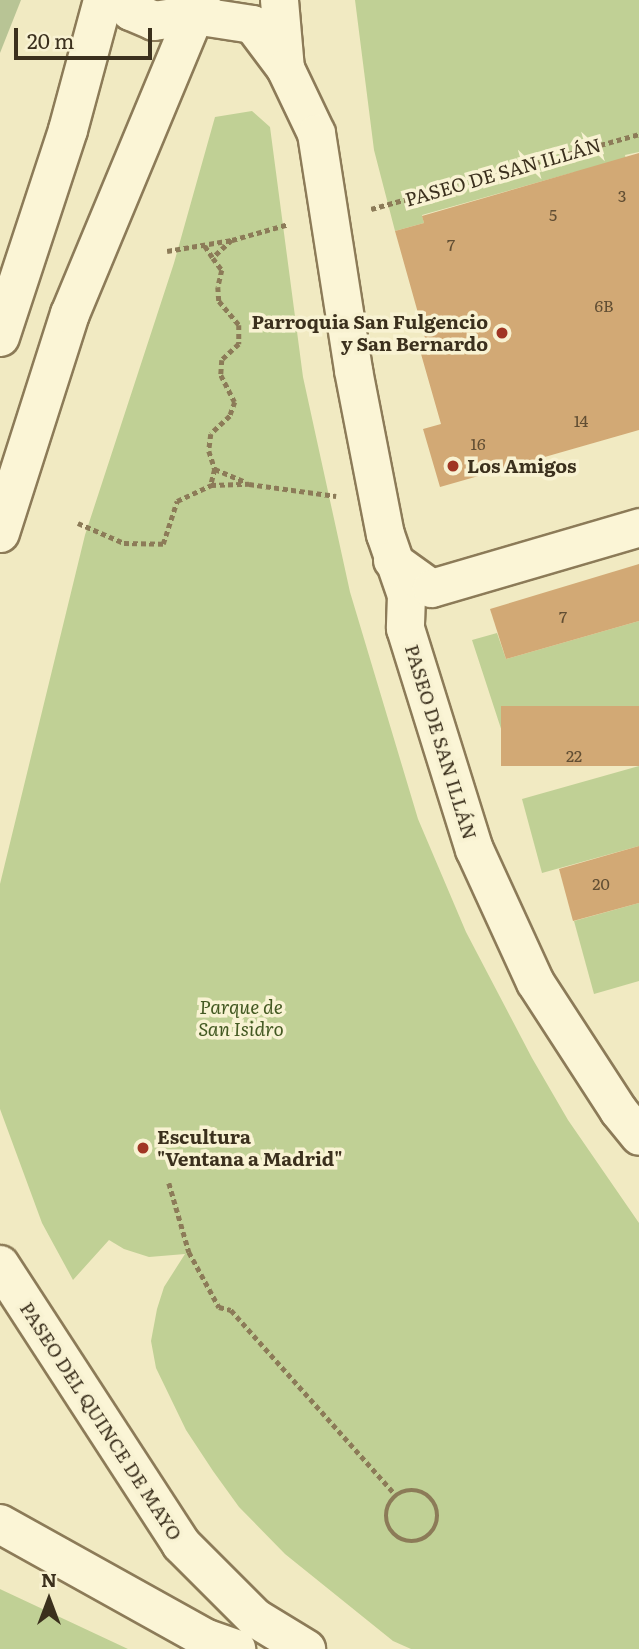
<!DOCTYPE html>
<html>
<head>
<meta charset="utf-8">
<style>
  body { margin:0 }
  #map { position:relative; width:639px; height:1649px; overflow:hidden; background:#f1eac2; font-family:Literata,serif }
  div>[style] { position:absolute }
  .green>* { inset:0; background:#c0d095 }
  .cemetery>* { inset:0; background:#b8c495 }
  .building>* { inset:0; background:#d2a975; transform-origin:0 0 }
  .path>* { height:4.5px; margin-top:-2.25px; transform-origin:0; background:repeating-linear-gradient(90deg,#8c7b58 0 5px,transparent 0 8.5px) }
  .path>.ring { margin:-2.25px; padding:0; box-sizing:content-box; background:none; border:4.5px solid #8c7b58; border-radius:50% }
  .roads { filter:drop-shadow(2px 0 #8c7b58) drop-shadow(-2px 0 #8c7b58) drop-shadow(0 2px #8c7b58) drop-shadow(0 -2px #8c7b58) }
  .minor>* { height:37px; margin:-18.5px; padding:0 18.5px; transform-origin:18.5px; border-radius:18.5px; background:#fbf5d6 }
  .tertiary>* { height:38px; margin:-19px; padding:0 19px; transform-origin:19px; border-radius:19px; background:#fbf5d6 }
  .dots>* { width:19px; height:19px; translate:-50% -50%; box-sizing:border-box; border:4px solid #f8f2d2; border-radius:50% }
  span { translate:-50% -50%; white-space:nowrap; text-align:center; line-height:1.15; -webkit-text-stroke:7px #f8f2d2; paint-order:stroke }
  .number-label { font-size:16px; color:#614e33 }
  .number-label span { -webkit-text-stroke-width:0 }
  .street-label { font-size:19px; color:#3b301d }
  .poi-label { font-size:19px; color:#3b301d; font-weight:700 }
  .right { translate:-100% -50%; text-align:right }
  .left { translate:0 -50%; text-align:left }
  .park-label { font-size:19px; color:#435922; font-style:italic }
  .north { position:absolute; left:14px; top:1565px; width:70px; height:70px; -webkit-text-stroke:5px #f8f2d2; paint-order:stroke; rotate:0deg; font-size:19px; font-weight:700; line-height:28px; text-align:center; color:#3b301d }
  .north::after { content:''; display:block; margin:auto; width:24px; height:32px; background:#3b301d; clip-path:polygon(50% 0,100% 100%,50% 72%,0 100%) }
  .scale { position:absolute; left:14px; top:28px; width:138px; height:32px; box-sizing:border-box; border:4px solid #3b301d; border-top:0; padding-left:9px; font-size:21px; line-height:24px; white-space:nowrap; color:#3b301d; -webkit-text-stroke:5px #f8f2d2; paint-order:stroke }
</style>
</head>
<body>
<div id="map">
  <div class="green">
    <i style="clip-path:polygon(355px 0,639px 0,639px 152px,625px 155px,627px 163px,571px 173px,422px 215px,424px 223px,395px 231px,374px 150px)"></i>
    <i style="clip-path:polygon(252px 111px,270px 127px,303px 377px,350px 592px,418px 819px,466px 932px,532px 1058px,568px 1120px,639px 1223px,639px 1649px,411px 1649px,393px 1641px,285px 1554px,239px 1507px,213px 1471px,186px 1430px,156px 1368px,151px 1341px,157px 1309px,164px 1287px,185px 1254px,149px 1257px,124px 1249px,109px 1240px,73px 1280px,42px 1223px,0 1109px,0 884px,85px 535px,174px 263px,215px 117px)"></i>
    <i style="clip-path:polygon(639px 621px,639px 706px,506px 744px,472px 640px,497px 633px,506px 659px)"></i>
    <i style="clip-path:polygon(639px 766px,639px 846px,542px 873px,522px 799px)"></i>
    <i style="clip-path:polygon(639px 903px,639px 981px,594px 994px,574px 921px)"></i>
    <i style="clip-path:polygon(0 1589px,2px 1590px,128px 1649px,0 1649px)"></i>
  </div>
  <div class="cemetery">
    <i style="clip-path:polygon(0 0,21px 0,0 53px)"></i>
  </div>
  <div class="building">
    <i style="clip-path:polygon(639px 153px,639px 430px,440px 487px,423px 429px,441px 424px,417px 340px,425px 338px,395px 231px,424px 223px,422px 216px)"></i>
    <i style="clip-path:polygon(639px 564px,639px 621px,506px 659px,490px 609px)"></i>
    <i style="left:639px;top:706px;width:60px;height:138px;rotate:90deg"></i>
    <i style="clip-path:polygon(639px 846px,639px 903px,573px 921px,559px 869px)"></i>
  </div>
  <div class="path">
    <i style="left:371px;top:209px;width:278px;rotate:-15.6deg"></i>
    <i style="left:232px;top:240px;width:59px;rotate:-15.7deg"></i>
    <i style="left:205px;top:246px;width:14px;rotate:56deg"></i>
    <i style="left:167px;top:251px;width:66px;rotate:-9.6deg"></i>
    <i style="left:232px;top:240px;width:26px;rotate:137deg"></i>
    <i style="left:213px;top:258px;width:15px;rotate:53deg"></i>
    <i style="left:222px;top:270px;width:17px;rotate:103deg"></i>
    <i style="left:218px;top:287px;width:14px;rotate:86deg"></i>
    <i style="left:219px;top:301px;width:31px;rotate:50deg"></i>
    <i style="left:239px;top:325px;width:19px;rotate:90deg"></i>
    <i style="left:239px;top:344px;width:23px;rotate:137deg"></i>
    <i style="left:222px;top:360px;width:15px;rotate:94deg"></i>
    <i style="left:221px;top:375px;width:30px;rotate:63deg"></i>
    <i style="left:235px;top:402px;width:15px;rotate:110deg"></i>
    <i style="left:230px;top:416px;width:26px;rotate:137deg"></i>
    <i style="left:211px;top:434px;width:17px;rotate:97deg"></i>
    <i style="left:209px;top:451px;width:19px;rotate:72deg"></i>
    <i style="left:215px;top:469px;width:16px;rotate:104deg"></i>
    <i style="left:211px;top:485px;width:38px;rotate:-2deg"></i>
    <i style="left:249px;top:484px;width:88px;rotate:7.9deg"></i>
    <i style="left:215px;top:469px;width:33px;rotate:23deg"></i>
    <i style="left:78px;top:523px;width:50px;rotate:23.5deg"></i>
    <i style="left:124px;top:543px;width:39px;rotate:1deg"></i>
    <i style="left:163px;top:544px;width:45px;rotate:-72deg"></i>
    <i style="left:177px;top:501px;width:38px;rotate:-25deg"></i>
    <i style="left:169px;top:1183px;width:72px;rotate:73.8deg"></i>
    <i style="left:189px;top:1252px;width:63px;rotate:61.4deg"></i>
    <i style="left:219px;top:1307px;width:12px;rotate:14deg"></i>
    <i style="left:231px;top:1310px;width:248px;rotate:48.3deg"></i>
    <i class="ring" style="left:386px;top:1490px;width:47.5px;height:47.5px"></i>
  </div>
  <div class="roads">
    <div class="minor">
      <i style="left:279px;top:0;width:68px;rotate:85deg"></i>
      <i style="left:194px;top:15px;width:59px;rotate:8.8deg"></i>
      <i style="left:252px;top:24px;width:55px;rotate:53.1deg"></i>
      <i style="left:285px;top:68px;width:72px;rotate:64.5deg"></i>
      <i style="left:316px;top:133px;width:240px;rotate:81.1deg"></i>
      <i style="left:353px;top:370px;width:167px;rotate:79deg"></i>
      <i style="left:385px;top:534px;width:65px;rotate:71deg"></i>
      <i style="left:406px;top:595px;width:33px;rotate:92deg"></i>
      <i style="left:405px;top:628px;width:232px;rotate:72.7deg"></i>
      <i style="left:474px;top:849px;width:146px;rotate:65.4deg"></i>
      <i style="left:535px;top:982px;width:153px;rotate:57deg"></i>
      <i style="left:618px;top:1110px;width:33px;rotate:51deg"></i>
      <i style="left:392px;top:560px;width:48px;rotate:35.7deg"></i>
      <i style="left:431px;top:588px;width:217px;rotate:-16.3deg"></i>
    </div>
    <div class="tertiary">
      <i style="left:126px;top:0;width:12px;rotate:66deg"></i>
      <i style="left:131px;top:11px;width:25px;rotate:23deg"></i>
      <i style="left:154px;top:21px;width:40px;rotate:-8.5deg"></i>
      <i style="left:0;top:337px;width:218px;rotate:-71.8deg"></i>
      <i style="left:68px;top:130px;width:135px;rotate:-74.9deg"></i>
      <i style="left:0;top:533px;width:230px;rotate:-72.3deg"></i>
      <i style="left:70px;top:314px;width:340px;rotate:-67.4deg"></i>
      <i style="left:0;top:1265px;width:333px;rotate:57deg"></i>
      <i style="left:181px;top:1544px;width:105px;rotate:45deg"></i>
      <i style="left:255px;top:1618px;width:60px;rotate:31.3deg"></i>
      <i style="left:0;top:1524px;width:237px;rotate:29.1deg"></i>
      <i style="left:207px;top:1639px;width:31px;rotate:19deg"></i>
    </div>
  </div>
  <div class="dots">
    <i style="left:502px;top:333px;background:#a03523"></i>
    <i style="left:453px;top:466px;background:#a03523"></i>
    <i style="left:143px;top:1148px;background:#a03523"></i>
  </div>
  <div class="number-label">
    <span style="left:622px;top:195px">3</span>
    <span style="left:553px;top:214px">5</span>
    <span style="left:451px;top:244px">7</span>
    <span style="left:604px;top:305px">6B</span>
    <span style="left:581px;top:420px">14</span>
    <span style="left:478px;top:443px">16</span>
    <span style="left:563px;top:616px">7</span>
    <span style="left:574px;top:755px">22</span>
    <span style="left:601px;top:883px">20</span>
  </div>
  <div class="street-label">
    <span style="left:503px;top:172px;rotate:-16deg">PASEO DE SAN ILLÁN</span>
    <span style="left:441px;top:742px;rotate:73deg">PASEO DE SAN ILLÁN</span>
    <span style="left:101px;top:1421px;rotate:57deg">PASEO DEL QUINCE DE MAYO</span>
  </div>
  <div class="poi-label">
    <span class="right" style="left:488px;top:333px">Parroquia San Fulgencio<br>y San Bernardo</span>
    <span class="left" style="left:467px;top:466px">Los Amigos</span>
    <span class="left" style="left:157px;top:1148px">Escultura<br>"Ventana a Madrid"</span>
  </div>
  <div class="park-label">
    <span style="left:241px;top:1018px">Parque de<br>San Isidro</span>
  </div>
  <div class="north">N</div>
  <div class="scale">20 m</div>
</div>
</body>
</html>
